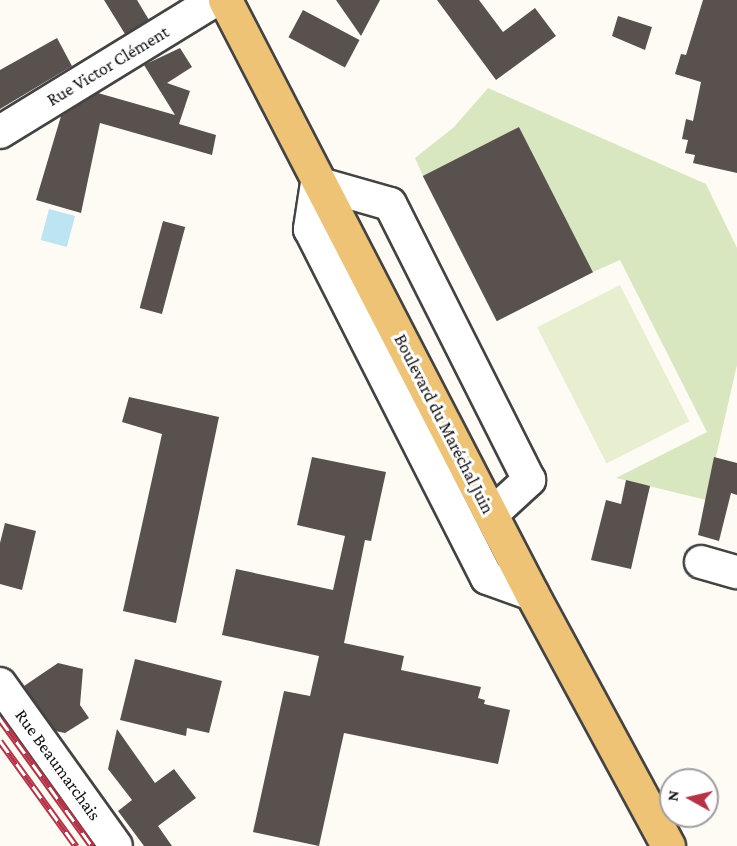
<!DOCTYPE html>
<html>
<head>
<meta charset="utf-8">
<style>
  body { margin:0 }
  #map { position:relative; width:737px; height:846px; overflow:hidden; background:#fefbf5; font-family:"Crimson Pro",serif }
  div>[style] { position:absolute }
  .green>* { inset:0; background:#d9e7c0 }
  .pitch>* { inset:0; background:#e8efd1; transform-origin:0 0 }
  .water>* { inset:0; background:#bde4f2; transform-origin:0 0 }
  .building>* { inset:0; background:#58514e; transform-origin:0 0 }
  .roads { filter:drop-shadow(2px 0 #434343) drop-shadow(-2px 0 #434343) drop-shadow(0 2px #434343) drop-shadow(0 -2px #434343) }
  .minor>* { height:32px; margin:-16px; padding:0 16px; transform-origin:16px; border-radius:16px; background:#fff }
  .major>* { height:33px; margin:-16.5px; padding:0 16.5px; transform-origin:16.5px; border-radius:16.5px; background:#eec375 }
  .rail>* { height:7px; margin-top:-3.5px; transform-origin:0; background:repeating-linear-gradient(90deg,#fff 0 14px,#b63247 0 28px); box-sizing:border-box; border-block:2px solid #b63247 }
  span { translate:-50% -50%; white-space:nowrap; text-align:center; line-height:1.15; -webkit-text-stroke:6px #fff; paint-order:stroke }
  .street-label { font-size:18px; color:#101010 }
  .north { position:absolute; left:659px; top:768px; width:60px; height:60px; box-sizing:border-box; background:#fff; border:2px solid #9f9f9f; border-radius:50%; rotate:278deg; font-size:16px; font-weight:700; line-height:24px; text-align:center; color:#101010 }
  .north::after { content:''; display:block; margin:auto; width:21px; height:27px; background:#b63247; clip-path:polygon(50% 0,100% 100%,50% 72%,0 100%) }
</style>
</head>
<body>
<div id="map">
  <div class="green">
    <i style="clip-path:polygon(488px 88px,706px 184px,737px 248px,737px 365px,706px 500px,616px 478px,707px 432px,620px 260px,593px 272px,519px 127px,423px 176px,415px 158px,454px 127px)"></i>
  </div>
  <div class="pitch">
    <i style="left:620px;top:285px;width:153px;height:93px;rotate:63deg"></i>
  </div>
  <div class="water">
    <i style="left:49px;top:209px;width:27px;height:32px;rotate:15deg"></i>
  </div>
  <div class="building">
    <i style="clip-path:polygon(104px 0,137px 0,149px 20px,125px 34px)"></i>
    <i style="clip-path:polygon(336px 0,380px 0,361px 36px)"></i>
    <i style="clip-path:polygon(437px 0,479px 0,503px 32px,535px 8px,556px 36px,496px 80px)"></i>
    <i style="clip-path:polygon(703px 0,737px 0,737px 173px,693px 163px,695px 155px,685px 153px,688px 140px,682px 139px,686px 119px,693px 121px,701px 82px,675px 74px,681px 54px,686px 55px)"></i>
    <i style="left:303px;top:10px;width:64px;height:31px;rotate:28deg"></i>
    <i style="clip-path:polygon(618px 16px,652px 27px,645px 50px,612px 36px)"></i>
    <i style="clip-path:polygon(57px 38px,72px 66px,0 109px,0 70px)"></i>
    <i style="clip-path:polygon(180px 48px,192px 67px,167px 83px,190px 91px,179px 124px,216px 135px,212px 155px,100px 123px,81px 213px,36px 200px,61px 116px,98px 93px,175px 115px,144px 65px)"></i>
    <i style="left:519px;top:127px;width:163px;height:108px;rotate:63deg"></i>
    <i style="left:163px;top:221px;width:23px;height:90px;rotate:15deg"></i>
    <i style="clip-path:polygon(129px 397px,219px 417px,176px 623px,123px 611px,162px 434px,122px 422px)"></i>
    <i style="clip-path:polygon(312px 457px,386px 472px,371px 541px,365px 540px,344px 643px,404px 656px,401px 670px,481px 687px,478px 698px,485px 700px,484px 704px,510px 710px,498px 764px,344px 733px,319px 846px,253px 832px,284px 691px,310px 696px,319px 656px,222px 635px,236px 569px,333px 590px,345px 536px,297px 525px)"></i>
    <i style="clip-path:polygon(714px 457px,737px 463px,737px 495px,731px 493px,719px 541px,698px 535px)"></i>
    <i style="clip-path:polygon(626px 480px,650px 486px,631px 569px,591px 560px,606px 500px,621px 504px)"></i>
    <i style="clip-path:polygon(5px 523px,36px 531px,22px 590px,0 584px,0 543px)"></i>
    <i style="clip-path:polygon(135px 659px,222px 681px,209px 733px,187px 728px,186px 736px,120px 720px)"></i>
    <i style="clip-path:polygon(58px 663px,83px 669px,80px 705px,89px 718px,65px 733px,55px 731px,24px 686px)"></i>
    <i style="clip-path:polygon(117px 729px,155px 783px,174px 769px,196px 798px,158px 826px,172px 846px,144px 846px,118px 811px,132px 800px,108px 769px)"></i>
  </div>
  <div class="roads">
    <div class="minor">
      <i style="left:0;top:132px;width:252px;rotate:-31.5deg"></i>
      <i style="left:491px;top:515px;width:52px;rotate:-42.6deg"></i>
      <i style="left:529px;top:480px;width:309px;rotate:-116.7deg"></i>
      <i style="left:390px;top:204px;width:76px;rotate:-164deg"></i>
      <i style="left:317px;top:183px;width:47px;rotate:98.7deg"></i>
      <i style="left:310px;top:229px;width:391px;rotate:63.1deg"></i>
      <i style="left:487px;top:578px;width:48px;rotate:19.6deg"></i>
      <i style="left:701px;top:562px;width:37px;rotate:16deg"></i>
      <i style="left:0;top:684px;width:199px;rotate:54.4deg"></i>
    </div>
    <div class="major">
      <i style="left:225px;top:0;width:669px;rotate:62.67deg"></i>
      <i style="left:532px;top:594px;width:286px;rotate:61.6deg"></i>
    </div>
  </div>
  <div class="rail">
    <i style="left:0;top:719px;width:157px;rotate:54.1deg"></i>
    <i style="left:0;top:741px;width:130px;rotate:54.1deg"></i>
  </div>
  <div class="street-label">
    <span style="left:108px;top:66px;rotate:-31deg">Rue Victor Clément</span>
    <span style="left:444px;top:424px;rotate:63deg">Boulevard du Maréchal Juin</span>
    <span style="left:58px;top:765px;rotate:54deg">Rue Beaumarchais</span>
  </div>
  <div class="north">N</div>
</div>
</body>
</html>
